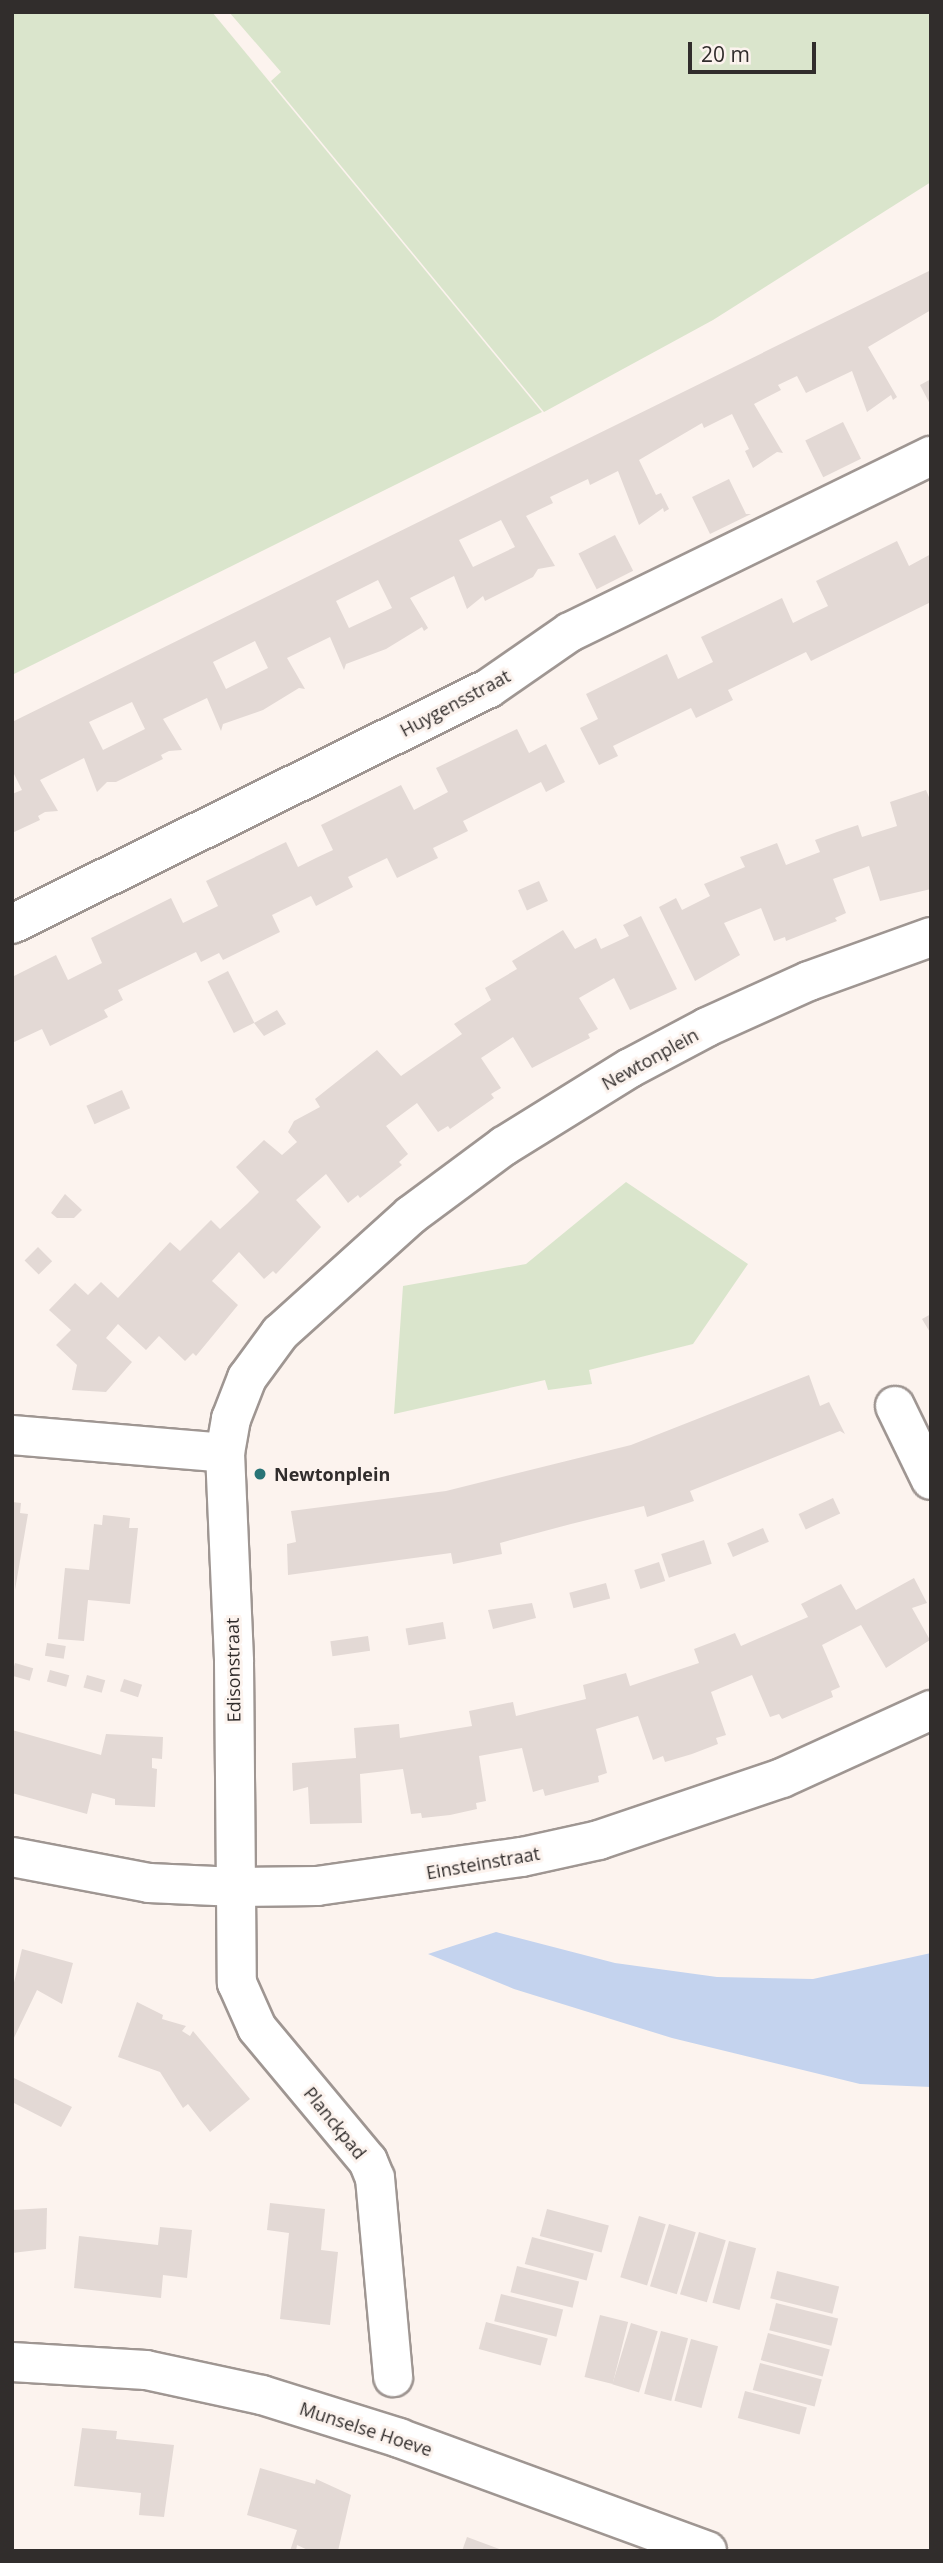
<!DOCTYPE html>
<html>
<head>
<meta charset="utf-8">
<style>
  body { margin:0 }
  #map { position:relative; width:943px; height:2563px; overflow:hidden; background:#fcf3ee; font-family:"Open Sans",sans-serif }
  div>[style] { position:absolute }
  .green>* { inset:0; background:#dae5cc }
  .water>* { inset:0; background:#c4d3ee }
  .building>* { inset:0; background:#e3d9d5; transform-origin:0 0 }
  .roads { filter:drop-shadow(2px 0 #9f9692) drop-shadow(-2px 0 #9f9692) drop-shadow(0 2px #9f9692) drop-shadow(0 -2px #9f9692) }
  .street>* { height:38px; margin:-19px; padding:0 19px; transform-origin:19px; border-radius:19px; background:#fff }
  .dots>* { width:19px; height:19px; translate:-50% -50%; box-sizing:border-box; border:4px solid #fcf3ee; border-radius:50% }
  span { translate:-50% -50%; white-space:nowrap; text-align:center; line-height:1.15; -webkit-text-stroke:6px #fcf3ee; paint-order:stroke }
  .street-label { font-size:18px; color:#312d2c }
  .poi-label { font-size:18px; color:#312d2c; font-weight:700 }
  .left { translate:0 -50%; text-align:left }
  .frame { position:absolute; inset:0; border:14px solid #312d2c; pointer-events:none }
  .scale { position:absolute; left:688px; top:42px; width:128px; height:32px; box-sizing:border-box; border:4px solid #312d2c; border-top:0; padding-left:9px; font-size:21px; line-height:24px; white-space:nowrap; color:#312d2c; -webkit-text-stroke:5px #fcf3ee; paint-order:stroke }
</style>
</head>
<body>
<div id="map">
  <div class="green">
    <i style="clip-path:polygon(12px 12px,212px 12px,542px 412px,12px 675px)"></i>
    <i style="clip-path:polygon(229px 12px,931px 12px,931px 182px,713px 320px,544px 412px,271px 81px,281px 72px)"></i>
    <i style="clip-path:polygon(626px 1182px,748px 1264px,693px 1344px,589px 1370px,592px 1384px,548px 1390px,545px 1380px,394px 1414px,403px 1286px,526px 1264px)"></i>
  </div>
  <div class="water">
    <i style="clip-path:polygon(496px 1932px,615px 1963px,717px 1977px,813px 1979px,931px 1953px,931px 2087px,860px 2084px,672px 2038px,514px 1989px,428px 1954px)"></i>
  </div>
  <div class="building">
    <i style="clip-path:polygon(evenodd,931px 270px,931px 310px,868px 347px,897px 397px,893px 400px,891px 395px,867px 412px,852px 371px,806px 393px,797px 376px,778px 385px,781px 390px,754px 404px,783px 453px,777px 452px,753px 468px,745px 451px,749px 449px,732px 414px,704px 428px,702px 423px,639px 460px,656px 495px,661px 493px,669px 509px,664px 512px,663px 508px,639px 525px,618px 471px,590px 485px,588px 479px,550px 497px,553px 503px,526px 516px,555px 566px,538px 569px,533px 577px,485px 601px,483px 596px,467px 609px,454px 576px,410px 598px,428px 628px,424px 631px,422px 627px,386px 649px,346px 664px,344px 670px,330px 637px,287px 658px,305px 689px,299px 688px,263px 710px,223px 724px,221px 731px,207px 698px,163px 719px,182px 750px,169px 751px,161px 755px,163px 759px,116px 782px,107px 782px,97px 792px,84px 758px,40px 780px,58px 811px,45px 812px,38px 816px,40px 820px,12px 833px,12px 794px,22px 790px,12px 770px,12px 722px,931px 270px,501px 520px,515px 547px,473px 567px,459px 540px,501px 520px,931px 270px,378px 580px,392px 608px,349px 628px,336px 601px,378px 580px,931px 270px,255px 641px,268px 668px,226px 689px,213px 662px,255px 641px,931px 270px,132px 702px,145px 729px,103px 750px,89px 722px,132px 702px)"></i>
    <i style="clip-path:polygon(931px 379px,931px 406px,920px 385px)"></i>
    <i style="left:843px;top:422px;width:41px;height:42px;rotate:64deg"></i>
    <i style="clip-path:polygon(729px 479px,746px 514px,751px 514px,710px 534px,692px 497px)"></i>
    <i style="left:615px;top:535px;width:40px;height:41px;rotate:63deg"></i>
    <i style="clip-path:polygon(897px 541px,909px 566px,931px 554px,931px 602px,811px 661px,806px 652px,728px 690px,733px 700px,696px 718px,691px 708px,613px 746px,618px 756px,599px 765px,580px 728px,598px 719px,586px 694px,667px 654px,678px 679px,713px 662px,701px 637px,782px 598px,793px 623px,811px 614px,828px 606px,816px 581px)"></i>
    <i style="clip-path:polygon(517px 729px,529px 753px,546px 744px,565px 782px,546px 792px,541px 782px,463px 821px,468px 831px,433px 848px,438px 858px,397px 878px,387px 858px,348px 877px,353px 887px,316px 906px,311px 896px,272px 915px,280px 932px,223px 960px,219px 953px,201px 962px,196px 952px,118px 990px,123px 1000px,104px 1010px,108px 1017px,50px 1046px,42px 1029px,12px 1043px,12px 977px,56px 955px,68px 980px,102px 963px,91px 938px,171px 898px,183px 923px,218px 906px,206px 881px,286px 842px,298px 867px,316px 858px,333px 850px,321px 825px,401px 785px,414px 810px,448px 792px,436px 768px)"></i>
    <i style="clip-path:polygon(926px 790px,931px 802px,931px 889px,880px 901px,869px 866px,833px 879px,846px 913px,835px 918px,837px 921px,786px 941px,785px 937px,774px 941px,761px 908px,724px 923px,740px 955px,695px 981px,659px 907px,676px 898px,682px 910px,710px 896px,704px 884px,745px 867px,740px 857px,777px 843px,786px 865px,820px 852px,815px 840px,837px 832px,858px 825px,862px 837px,897px 826px,890px 802px)"></i>
    <i style="left:539px;top:881px;width:22px;height:23px;rotate:66deg"></i>
    <i style="clip-path:polygon(641px 916px,677px 989px,630px 1010px,614px 978px,579px 998px,598px 1029px,588px 1034px,590px 1038px,532px 1068px,513px 1037px,481px 1058px,501px 1088px,491px 1094px,494px 1098px,450px 1129px,448px 1126px,438px 1132px,417px 1103px,386px 1126px,408px 1154px,399px 1162px,402px 1165px,360px 1198px,358px 1195px,348px 1203px,326px 1174px,296px 1200px,321px 1227px,276px 1274px,273px 1271px,264px 1279px,239px 1252px,212px 1281px,238px 1305px,196px 1356px,193px 1353px,185px 1361px,159px 1336px,146px 1350px,118px 1324px,106px 1338px,132px 1362px,106px 1392px,72px 1390px,77px 1365px,56px 1345px,71px 1330px,49px 1310px,75px 1283px,88px 1295px,101px 1282px,118px 1298px,170px 1242px,180px 1251px,211px 1220px,220px 1229px,247px 1204px,259px 1192px,236px 1167px,264px 1140px,282px 1155px,297px 1142px,288px 1132px,294px 1121px,320px 1107px,315px 1099px,377px 1050px,401px 1076px,462px 1034px,454px 1024px,491px 1000px,485px 988px,517px 969px,512px 961px,563px 930px,575px 949px,596px 938px,601px 949px,629px 936px,623px 925px)"></i>
    <i style="left:228px;top:971px;width:58px;height:23px;rotate:63deg"></i>
    <i style="clip-path:polygon(277px 1010px,286px 1024px,264px 1036px,254px 1023px)"></i>
    <i style="left:122px;top:1090px;width:20px;height:39px;rotate:66deg"></i>
    <i style="clip-path:polygon(65px 1194px,82px 1210px,74px 1218px,57px 1218px,51px 1213px)"></i>
    <i style="left:38px;top:1247px;width:20px;height:19px;rotate:45deg"></i>
    <i style="clip-path:polygon(931px 1314px,931px 1334px,922px 1319px)"></i>
    <i style="clip-path:polygon(809px 1375px,820px 1406px,829px 1402px,845px 1434px,840px 1431px,690px 1491px,694px 1501px,647px 1517px,644px 1506px,571px 1524px,500px 1543px,502px 1554px,453px 1564px,451px 1553px,288px 1575px,287px 1544px,296px 1542px,291px 1511px,446px 1491px,631px 1445px)"></i>
    <i style="left:833px;top:1498px;width:17px;height:38px;rotate:65deg"></i>
    <i style="clip-path:polygon(12px 1502px,21px 1503px,20px 1513px,28px 1514px,15px 1590px)"></i>
    <i style="clip-path:polygon(103px 1515px,130px 1518px,129px 1528px,138px 1528px,130px 1604px,88px 1600px,84px 1641px,58px 1639px,65px 1568px,89px 1570px,94px 1524px,102px 1525px)"></i>
    <i style="left:763px;top:1528px;width:15px;height:39px;rotate:67deg"></i>
    <i style="left:704px;top:1540px;width:25px;height:45px;rotate:72deg"></i>
    <i style="left:659px;top:1562px;width:20px;height:26px;rotate:72deg"></i>
    <i style="clip-path:polygon(914px 1578px,927px 1603px,912px 1608px,930px 1640px,886px 1668px,861px 1625px,822px 1645px,840px 1687px,831px 1691px,833px 1697px,782px 1719px,779px 1714px,770px 1717px,752px 1675px,711px 1692px,726px 1735px,716px 1738px,718px 1744px,692px 1754px,665px 1762px,663px 1756px,653px 1760px,638px 1716px,596px 1729px,607px 1773px,598px 1776px,599px 1782px,545px 1796px,543px 1789px,533px 1792px,522px 1748px,479px 1756px,486px 1801px,476px 1803px,477px 1809px,450px 1815px,422px 1818px,421px 1813px,411px 1814px,403px 1769px,360px 1774px,362px 1823px,310px 1824px,308px 1787px,293px 1791px,292px 1763px,356px 1758px,354px 1728px,399px 1724px,400px 1738px,472px 1726px,469px 1711px,513px 1702px,516px 1716px,586px 1699px,583px 1685px,626px 1673px,630px 1686px,699px 1663px,694px 1649px,715px 1641px,735px 1633px,741px 1646px,808px 1617px,801px 1604px,841px 1584px,856px 1610px)"></i>
    <i style="left:606px;top:1583px;width:16px;height:38px;rotate:75deg"></i>
    <i style="clip-path:polygon(532px 1603px,536px 1618px,493px 1629px,488px 1610px)"></i>
    <i style="left:443px;top:1622px;width:17px;height:38px;rotate:80deg"></i>
    <i style="left:368px;top:1636px;width:15px;height:38px;rotate:82deg"></i>
    <i style="left:47px;top:1643px;width:19px;height:13px;rotate:9deg"></i>
    <i style="left:15px;top:1663px;width:19px;height:13px;rotate:16deg"></i>
    <i style="left:50px;top:1670px;width:20px;height:12px;rotate:15deg"></i>
    <i style="left:87px;top:1675px;width:19px;height:13px;rotate:16deg"></i>
    <i style="left:124px;top:1679px;width:19px;height:13px;rotate:18deg"></i>
    <i style="clip-path:polygon(12px 1730px,101px 1755px,106px 1734px,163px 1737px,162px 1759px,152px 1758px,152px 1768px,157px 1769px,155px 1807px,115px 1805px,115px 1799px,92px 1793px,87px 1814px,12px 1793px)"></i>
    <i style="clip-path:polygon(22px 1949px,73px 1963px,62px 2004px,37px 1990px,12px 2042px,12px 1991px)"></i>
    <i style="clip-path:polygon(137px 2002px,163px 2015px,162px 2019px,186px 2026px,182px 2031px,190px 2036px,193px 2031px,250px 2099px,210px 2132px,188px 2104px,183px 2108px,160px 2072px,118px 2057px)"></i>
    <i style="clip-path:polygon(12px 2077px,72px 2107px,61px 2127px,12px 2102px)"></i>
    <i style="clip-path:polygon(270px 2203px,325px 2209px,321px 2250px,338px 2252px,330px 2325px,280px 2319px,289px 2233px,267px 2230px)"></i>
    <i style="clip-path:polygon(47px 2208px,46px 2249px,12px 2253px,12px 2210px)"></i>
    <i style="left:547px;top:2209px;width:64px;height:28px;rotate:15deg"></i>
    <i style="left:639px;top:2216px;width:28px;height:64px;rotate:17deg"></i>
    <i style="left:669px;top:2224px;width:28px;height:65px;rotate:17deg"></i>
    <i style="clip-path:polygon(160px 2227px,192px 2230px,187px 2278px,163px 2275px,161px 2298px,74px 2288px,79px 2236px,158px 2245px)"></i>
    <i style="left:699px;top:2232px;width:28px;height:65px;rotate:17deg"></i>
    <i style="left:532px;top:2237px;width:64px;height:28px;rotate:15deg"></i>
    <i style="left:729px;top:2241px;width:28px;height:64px;rotate:15deg"></i>
    <i style="left:517px;top:2266px;width:64px;height:27px;rotate:14deg"></i>
    <i style="left:777px;top:2271px;width:64px;height:28px;rotate:14deg"></i>
    <i style="left:501px;top:2294px;width:64px;height:28px;rotate:14deg"></i>
    <i style="left:776px;top:2303px;width:64px;height:28px;rotate:14deg"></i>
    <i style="left:600px;top:2315px;width:29px;height:64px;rotate:14deg"></i>
    <i style="left:486px;top:2322px;width:64px;height:28px;rotate:15deg"></i>
    <i style="left:631px;top:2323px;width:28px;height:64px;rotate:17deg"></i>
    <i style="left:661px;top:2331px;width:28px;height:65px;rotate:15deg"></i>
    <i style="left:768px;top:2333px;width:64px;height:28px;rotate:15deg"></i>
    <i style="left:691px;top:2339px;width:28px;height:64px;rotate:15deg"></i>
    <i style="left:760px;top:2363px;width:64px;height:28px;rotate:15deg"></i>
    <i style="left:745px;top:2391px;width:64px;height:28px;rotate:15deg"></i>
    <i style="clip-path:polygon(82px 2428px,117px 2431px,116px 2439px,174px 2445px,164px 2517px,139px 2515px,141px 2493px,74px 2486px)"></i>
    <i style="clip-path:polygon(260px 2468px,315px 2484px,316px 2479px,351px 2495px,338px 2551px,310px 2551px,297px 2545px,296px 2551px,290px 2551px,297px 2530px,247px 2515px)"></i>
    <i style="clip-path:polygon(467px 2537px,502px 2550px,502px 2551px,462px 2551px)"></i>
  </div>
  <div class="roads">
    <div class="street">
      <i style="left:12px;top:924px;width:532px;rotate:-26.32deg"></i>
      <i style="left:489px;top:688px;width:98px;rotate:-34.7deg"></i>
      <i style="left:570px;top:632px;width:402px;rotate:-26deg"></i>
      <i style="left:895px;top:1406px;width:82px;rotate:64.1deg"></i>
      <i style="left:12px;top:1435px;width:214px;rotate:4.8deg"></i>
      <i style="left:225px;top:1453px;width:35px;rotate:-80deg"></i>
      <i style="left:231px;top:1419px;width:44px;rotate:-68.7deg"></i>
      <i style="left:247px;top:1378px;width:56px;rotate:-53.7deg"></i>
      <i style="left:280px;top:1333px;width:176px;rotate:-42deg"></i>
      <i style="left:411px;top:1215px;width:116px;rotate:-36.6deg"></i>
      <i style="left:504px;top:1146px;width:148px;rotate:-31.8deg"></i>
      <i style="left:630px;top:1068px;width:87px;rotate:-28deg"></i>
      <i style="left:707px;top:1027px;width:112px;rotate:-24.3deg"></i>
      <i style="left:809px;top:981px;width:130px;rotate:-19.8deg"></i>
      <i style="left:225px;top:1453px;width:209px;rotate:87.5deg"></i>
      <i style="left:234px;top:1662px;width:321px;rotate:89.5deg"></i>
      <i style="left:237px;top:1983px;width:49px;rotate:66deg"></i>
      <i style="left:257px;top:2028px;width:173px;rotate:50.2deg"></i>
      <i style="left:368px;top:2161px;width:18px;rotate:68deg"></i>
      <i style="left:375px;top:2178px;width:200px;rotate:84.8deg"></i>
      <i style="left:12px;top:1857px;width:139px;rotate:10.7deg"></i>
      <i style="left:149px;top:1883px;width:88px;rotate:2.6deg"></i>
      <i style="left:237px;top:1887px;width:80px;rotate:-0.7deg"></i>
      <i style="left:317px;top:1886px;width:207px;rotate:-8.1deg"></i>
      <i style="left:522px;top:1857px;width:79px;rotate:-12.4deg"></i>
      <i style="left:599px;top:1840px;width:193px;rotate:-18.7deg"></i>
      <i style="left:782px;top:1778px;width:164px;rotate:-24.5deg"></i>
      <i style="left:12px;top:2362px;width:134px;rotate:3.4deg"></i>
      <i style="left:146px;top:2370px;width:119px;rotate:12.2deg"></i>
      <i style="left:262px;top:2395px;width:144px;rotate:17.4deg"></i>
      <i style="left:399px;top:2438px;width:328px;rotate:20.1deg"></i>
    </div>
  </div>
  <div class="dots">
    <i style="left:260px;top:1474px;background:#297476"></i>
  </div>
  <div class="street-label">
    <span style="left:455px;top:703px;rotate:-28deg">Huygensstraat</span>
    <span style="left:650px;top:1059px;rotate:-29deg">Newtonplein</span>
    <span style="left:233px;top:1670px;rotate:-91deg">Edisonstraat</span>
    <span style="left:483px;top:1863px;rotate:-10deg">Einsteinstraat</span>
    <span style="left:335px;top:2123px;rotate:51deg">Planckpad</span>
    <span style="left:366px;top:2429px;rotate:18deg">Munselse Hoeve</span>
  </div>
  <div class="poi-label">
    <span class="left" style="left:274px;top:1474px">Newtonplein</span>
  </div>
  <div class="frame"></div>
  <div class="scale">20 m</div>
</div>
</body>
</html>
